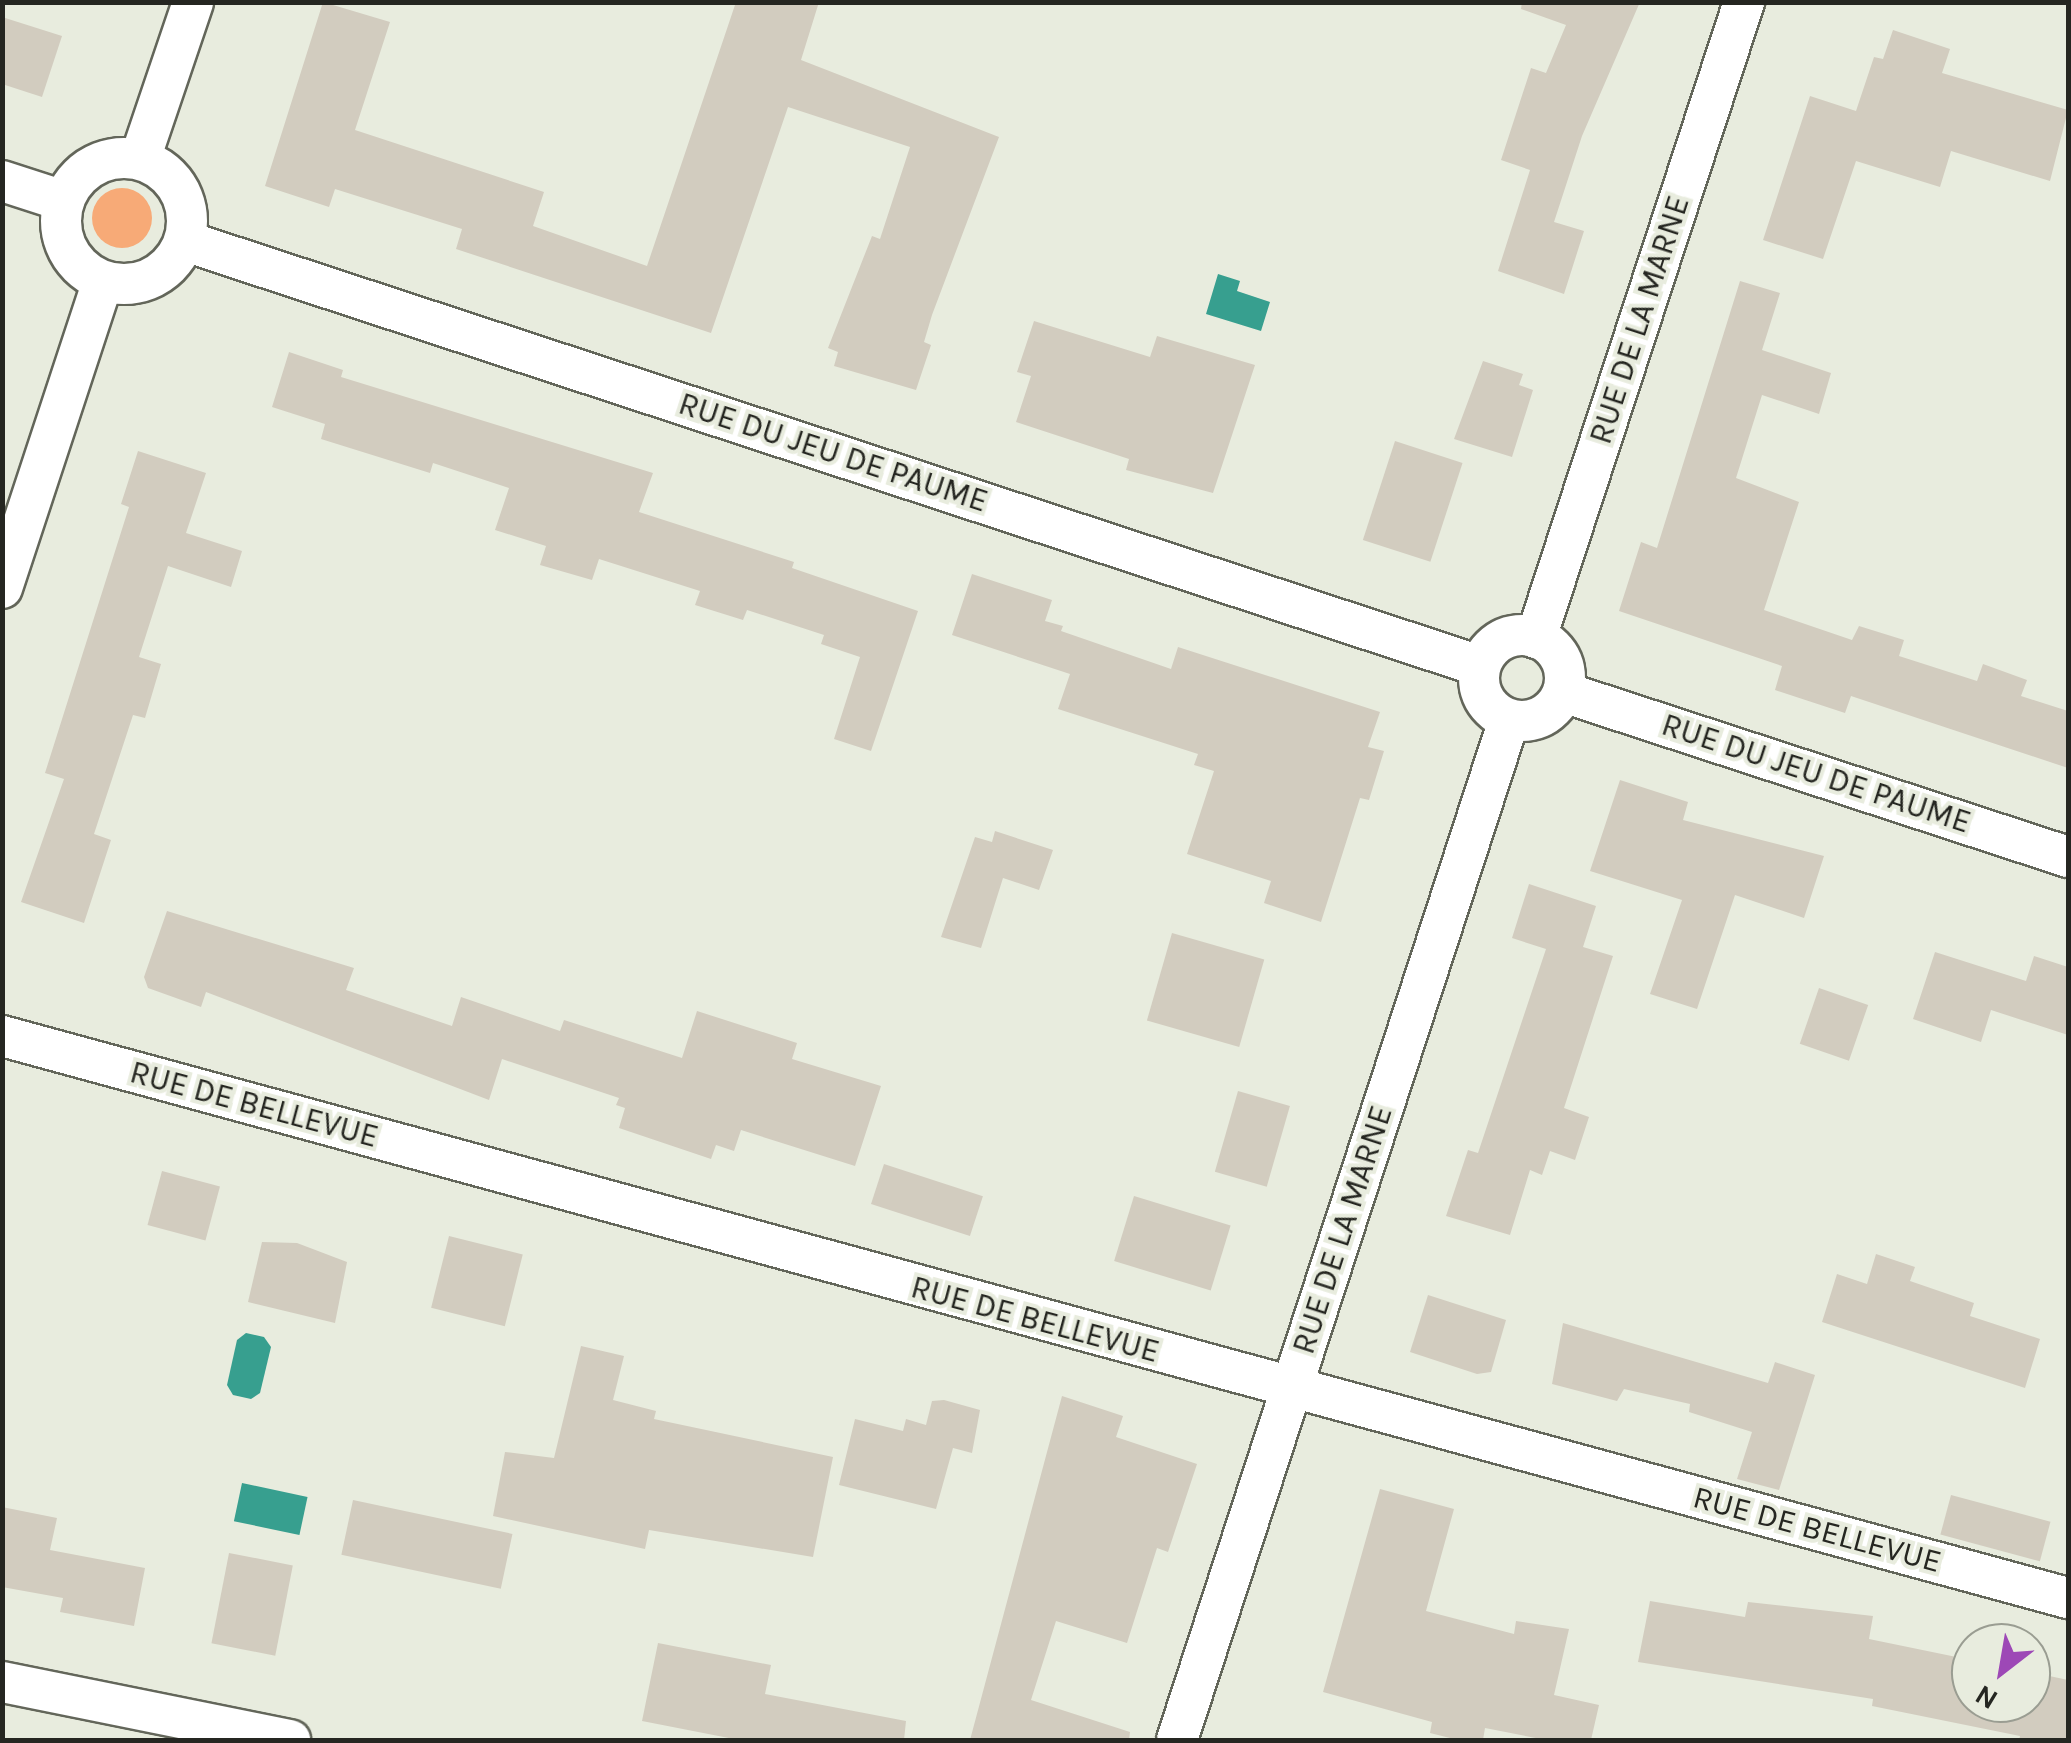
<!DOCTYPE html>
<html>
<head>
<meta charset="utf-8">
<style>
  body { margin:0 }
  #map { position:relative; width:2071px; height:1743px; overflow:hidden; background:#e8ecde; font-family:Karla,sans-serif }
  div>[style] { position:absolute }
  .green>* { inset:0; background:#f7aa77 }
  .round { border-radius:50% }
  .water>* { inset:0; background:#379f8f; transform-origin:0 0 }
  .building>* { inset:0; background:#d2ccbf; transform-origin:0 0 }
  .roads { filter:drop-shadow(2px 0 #63665a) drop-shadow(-2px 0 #63665a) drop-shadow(0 2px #63665a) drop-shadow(0 -2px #63665a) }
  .minor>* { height:40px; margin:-20px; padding:0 20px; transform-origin:20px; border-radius:20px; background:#fff }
  .minor>.ring { margin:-20px; padding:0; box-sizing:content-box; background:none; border:40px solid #fff; border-radius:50% }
  span { translate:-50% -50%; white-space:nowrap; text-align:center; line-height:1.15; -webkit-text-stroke:8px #e8ecde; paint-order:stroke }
  .street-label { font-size:32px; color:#252621 }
  .frame { position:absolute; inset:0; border:5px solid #252621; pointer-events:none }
  .north { position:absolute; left:1951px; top:1623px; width:100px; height:100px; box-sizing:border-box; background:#e8ecde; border:2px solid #9a9d92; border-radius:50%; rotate:211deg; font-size:28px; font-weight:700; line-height:40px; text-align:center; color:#252621 }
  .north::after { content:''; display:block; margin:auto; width:35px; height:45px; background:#9d48b6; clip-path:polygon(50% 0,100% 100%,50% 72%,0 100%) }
</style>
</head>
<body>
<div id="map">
  <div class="green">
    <i class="round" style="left:92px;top:188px;width:60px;height:60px"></i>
  </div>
  <div class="water">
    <i style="clip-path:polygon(1218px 274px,1240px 281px,1237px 291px,1270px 302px,1261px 331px,1206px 314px)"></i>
    <i style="clip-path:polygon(246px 1333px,264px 1337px,271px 1347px,260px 1393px,251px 1399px,233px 1395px,227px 1385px,237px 1340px)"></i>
    <i style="left:242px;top:1483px;width:67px;height:39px;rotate:12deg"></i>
  </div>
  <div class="building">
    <i style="clip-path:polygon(323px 2px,390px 22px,355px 130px,544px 192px,533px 226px,647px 266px,736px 2px,819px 2px,801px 60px,999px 137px,932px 315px,924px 342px,931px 345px,916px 390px,834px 366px,838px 352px,828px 348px,872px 236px,880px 239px,910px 147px,788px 107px,711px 333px,456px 249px,462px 229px,335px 189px,329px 207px,265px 186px)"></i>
    <i style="clip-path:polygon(1522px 2px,1640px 2px,1582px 136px,1554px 222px,1584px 231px,1564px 294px,1498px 271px,1530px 170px,1501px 160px,1531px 68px,1546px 73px,1566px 25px,1521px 9px)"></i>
    <i style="clip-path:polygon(2px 17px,62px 36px,42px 97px,2px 84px)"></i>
    <i style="clip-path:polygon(1893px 30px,1950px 49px,1942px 73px,2068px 110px,2050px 181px,1951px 151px,1940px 187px,1856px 161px,1823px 259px,1763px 240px,1810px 96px,1856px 111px,1874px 57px,1883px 59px)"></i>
    <i style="clip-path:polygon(1740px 281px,1780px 293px,1762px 350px,1831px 373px,1819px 414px,1762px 395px,1736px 478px,1799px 502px,1764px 610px,1852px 640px,1859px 626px,1904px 640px,1899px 656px,1977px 681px,1983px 664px,2027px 680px,2021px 696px,2068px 711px,2068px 768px,1851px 696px,1845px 713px,1775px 690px,1782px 666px,1619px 611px,1641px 542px,1657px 548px)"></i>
    <i style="clip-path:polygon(1034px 321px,1150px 357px,1157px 336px,1255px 365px,1213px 493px,1126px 470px,1129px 459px,1016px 422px,1031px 376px,1017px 372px)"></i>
    <i style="clip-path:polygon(289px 352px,343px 370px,341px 377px,653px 473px,639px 512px,794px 562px,792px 568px,918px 611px,871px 751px,834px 739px,860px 657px,821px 644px,824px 635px,747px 610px,743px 620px,695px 605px,700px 591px,599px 559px,592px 580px,540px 565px,546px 546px,495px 530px,509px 488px,433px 463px,430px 473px,321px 439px,325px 424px,272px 407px)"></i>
    <i style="clip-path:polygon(1483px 361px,1523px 374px,1519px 385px,1533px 390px,1512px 457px,1454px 439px)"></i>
    <i style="left:1395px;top:441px;width:71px;height:104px;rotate:18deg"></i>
    <i style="clip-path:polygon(138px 451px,206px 473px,186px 533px,242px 551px,231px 587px,168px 566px,139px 657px,161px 664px,145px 718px,133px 715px,94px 834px,111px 840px,84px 923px,21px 902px,64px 779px,45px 773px,129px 507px,121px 504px)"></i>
    <i style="clip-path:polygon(972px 574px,1052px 600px,1045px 621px,1063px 626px,1061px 631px,1171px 669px,1178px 647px,1380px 712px,1368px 747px,1384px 751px,1369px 800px,1360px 798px,1321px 922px,1264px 903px,1271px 881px,1187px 854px,1214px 771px,1194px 765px,1198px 754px,1058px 709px,1070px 674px,952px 635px)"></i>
    <i style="clip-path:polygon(1620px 780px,1688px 802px,1683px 820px,1824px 856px,1804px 918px,1735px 895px,1697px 1009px,1650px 994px,1682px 900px,1590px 871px)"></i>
    <i style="clip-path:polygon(995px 831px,1053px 850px,1039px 890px,1003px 878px,981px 948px,941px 937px,975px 837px,992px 842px)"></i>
    <i style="clip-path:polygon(1529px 884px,1596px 906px,1583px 947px,1613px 956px,1564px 1108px,1589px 1117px,1575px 1160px,1550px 1151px,1542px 1175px,1530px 1170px,1510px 1235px,1446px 1216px,1468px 1150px,1478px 1153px,1546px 949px,1512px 938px)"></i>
    <i style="clip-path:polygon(167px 911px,354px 968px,346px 990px,452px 1026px,461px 997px,560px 1031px,564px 1020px,682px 1058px,697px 1011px,797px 1043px,792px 1059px,881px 1086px,855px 1166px,741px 1130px,734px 1151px,716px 1145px,711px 1159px,619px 1128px,625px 1108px,616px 1105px,619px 1098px,502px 1059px,489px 1100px,206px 992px,201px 1007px,148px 988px,144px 977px)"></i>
    <i style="left:1172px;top:933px;width:96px;height:91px;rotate:16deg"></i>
    <i style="clip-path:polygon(1935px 952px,2026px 981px,2034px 956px,2068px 967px,2068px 1035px,1991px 1010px,1981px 1042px,1913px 1019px)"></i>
    <i style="left:1819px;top:988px;width:52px;height:59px;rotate:19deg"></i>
    <i style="left:1238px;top:1091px;width:54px;height:84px;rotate:16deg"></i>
    <i style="left:884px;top:1164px;width:104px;height:42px;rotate:18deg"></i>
    <i style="left:162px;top:1171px;width:60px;height:56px;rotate:15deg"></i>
    <i style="left:1134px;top:1196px;width:101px;height:68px;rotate:17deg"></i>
    <i style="left:449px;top:1236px;width:76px;height:74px;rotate:14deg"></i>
    <i style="clip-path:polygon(262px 1242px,297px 1243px,347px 1262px,335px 1323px,248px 1302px)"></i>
    <i style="clip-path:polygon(1876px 1254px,1915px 1267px,1910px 1281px,1974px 1303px,1970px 1316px,2040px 1339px,2025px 1388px,1822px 1322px,1837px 1274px,1867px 1284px)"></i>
    <i style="clip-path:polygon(1428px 1295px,1506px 1320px,1491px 1372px,1477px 1374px,1410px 1352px)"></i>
    <i style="clip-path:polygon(1563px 1323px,1768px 1383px,1775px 1362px,1815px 1375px,1779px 1490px,1737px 1479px,1752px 1432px,1689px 1412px,1690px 1404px,1624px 1389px,1617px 1401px,1552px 1384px)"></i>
    <i style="clip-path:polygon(581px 1346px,624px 1356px,613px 1400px,656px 1411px,654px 1419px,833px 1457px,813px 1557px,649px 1530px,645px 1549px,493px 1516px,505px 1452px,554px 1458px)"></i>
    <i style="clip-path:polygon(1062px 1396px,1123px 1416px,1116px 1437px,1197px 1464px,1168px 1552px,1157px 1548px,1127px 1643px,1056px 1621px,1031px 1700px,1130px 1732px,1129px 1740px,970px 1740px)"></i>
    <i style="clip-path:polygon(944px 1400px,980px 1410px,972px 1453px,953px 1448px,936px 1509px,839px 1485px,855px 1419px,903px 1431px,906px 1419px,926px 1425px,932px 1401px)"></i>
    <i style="clip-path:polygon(1380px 1489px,1454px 1509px,1426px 1611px,1514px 1634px,1516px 1621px,1569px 1629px,1554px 1695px,1599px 1705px,1591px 1740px,1546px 1740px,1485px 1728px,1483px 1740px,1458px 1740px,1430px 1733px,1432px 1722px,1323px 1692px)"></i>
    <i style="left:1951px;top:1495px;width:103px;height:41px;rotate:15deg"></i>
    <i style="left:353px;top:1500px;width:163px;height:56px;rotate:12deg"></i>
    <i style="clip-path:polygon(2px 1507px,57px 1518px,50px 1550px,145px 1568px,134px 1626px,60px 1612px,63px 1598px,2px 1587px)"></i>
    <i style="left:229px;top:1553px;width:65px;height:92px;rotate:11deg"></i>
    <i style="clip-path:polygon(1650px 1601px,1745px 1617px,1748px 1602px,1873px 1616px,1869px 1639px,1971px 1660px,1971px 1703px,2031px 1703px,2031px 1672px,2068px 1680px,2068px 1740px,2019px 1740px,2020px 1736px,1872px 1706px,1873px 1699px,1638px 1662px)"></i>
    <i style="clip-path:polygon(658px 1643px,771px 1665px,765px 1694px,906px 1721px,904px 1740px,739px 1740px,642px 1721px)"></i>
  </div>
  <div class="roads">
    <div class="minor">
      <i class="ring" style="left:61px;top:158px;width:86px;height:86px"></i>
      <i style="left:140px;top:159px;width:166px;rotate:-71.3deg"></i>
      <i style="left:2px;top:181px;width:65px;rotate:17.9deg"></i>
      <i style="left:185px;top:241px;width:1363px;rotate:18.17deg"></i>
      <i style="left:2px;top:588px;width:323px;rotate:-71.8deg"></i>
      <i class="ring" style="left:1479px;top:635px;width:46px;height:46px"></i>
      <i style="left:1536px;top:638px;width:669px;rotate:-71.89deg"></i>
      <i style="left:1563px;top:692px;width:531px;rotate:18.09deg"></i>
      <i style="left:2px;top:1036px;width:2141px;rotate:15.22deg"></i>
      <i style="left:2px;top:1682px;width:294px;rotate:11.4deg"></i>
      <i style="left:1177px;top:1740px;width:1073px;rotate:-71.97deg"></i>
    </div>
  </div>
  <div class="street-label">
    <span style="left:1640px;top:320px;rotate:-72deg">RUE DE LA MARNE</span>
    <span style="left:833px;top:453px;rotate:18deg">RUE DU JEU DE PAUME</span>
    <span style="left:1816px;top:774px;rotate:18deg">RUE DU JEU DE PAUME</span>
    <span style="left:254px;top:1105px;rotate:15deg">RUE DE BELLEVUE</span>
    <span style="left:1343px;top:1230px;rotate:-72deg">RUE DE LA MARNE</span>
    <span style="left:1035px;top:1320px;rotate:15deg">RUE DE BELLEVUE</span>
    <span style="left:1817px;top:1530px;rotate:15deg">RUE DE BELLEVUE</span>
  </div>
  <div class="frame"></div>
  <div class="north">N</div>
</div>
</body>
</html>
